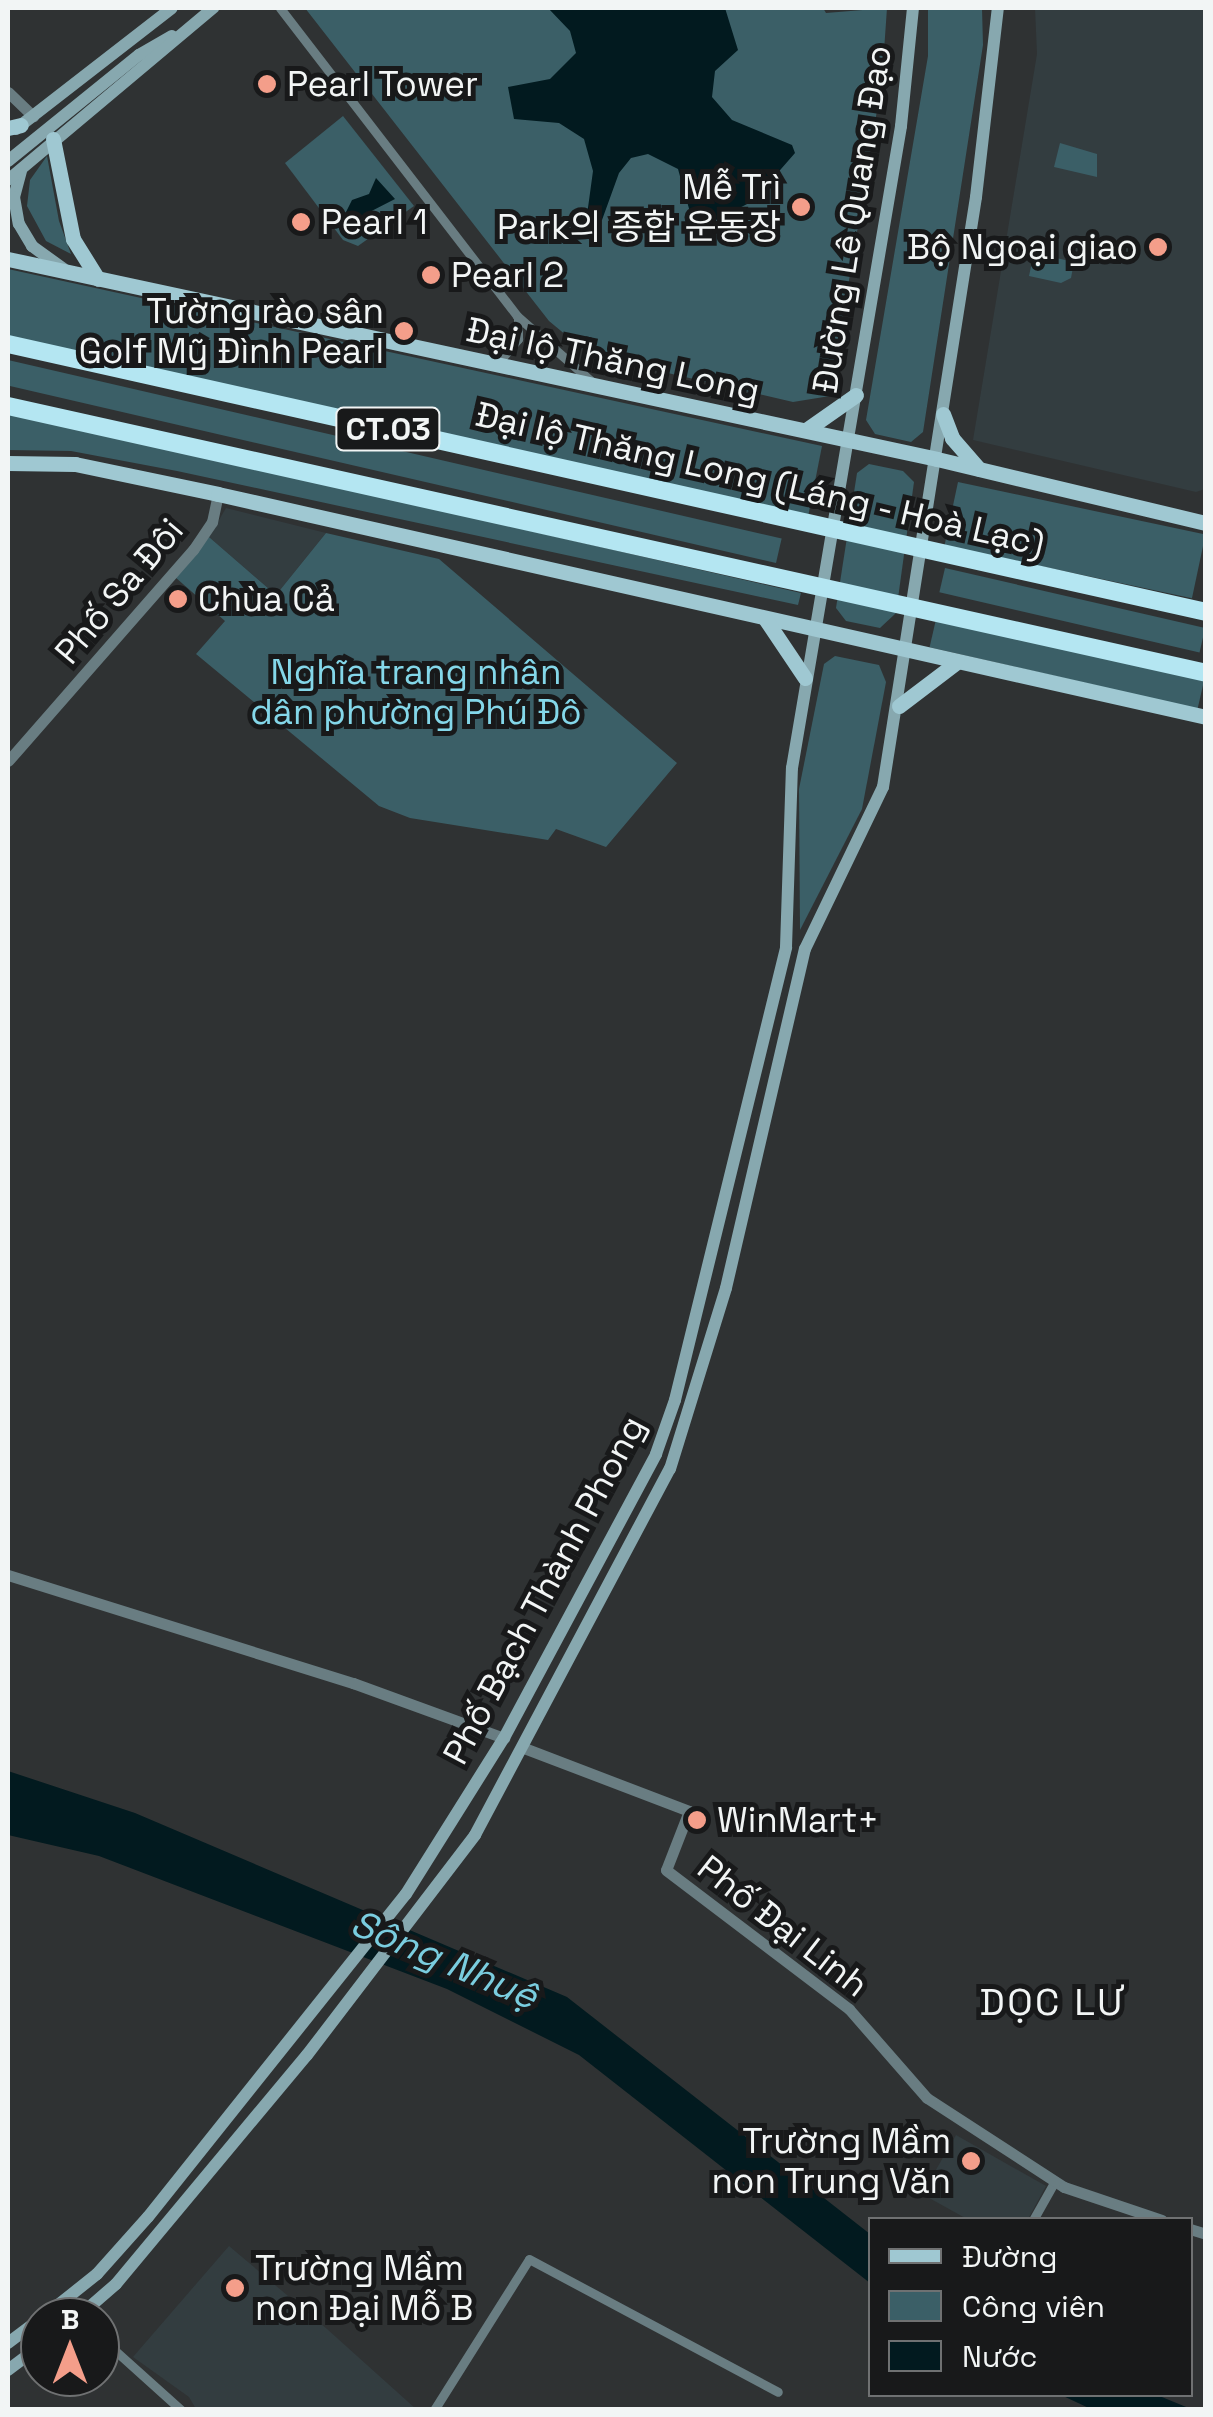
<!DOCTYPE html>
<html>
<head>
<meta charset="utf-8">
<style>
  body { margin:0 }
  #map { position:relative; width:1213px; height:2417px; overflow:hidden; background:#2f3233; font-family:"Space Grotesk","Noto Sans KR",sans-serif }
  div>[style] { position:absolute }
  .built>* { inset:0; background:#333d40 }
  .green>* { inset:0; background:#3b5f67; transform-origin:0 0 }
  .water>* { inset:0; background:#021a1f }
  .minor>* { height:9px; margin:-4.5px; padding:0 4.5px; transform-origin:4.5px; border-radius:4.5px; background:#697d82 }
  .tertiary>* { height:11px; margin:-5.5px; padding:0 5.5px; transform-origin:5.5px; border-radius:5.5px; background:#697d82 }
  .secondary>* { height:12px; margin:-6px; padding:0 6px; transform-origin:6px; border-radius:6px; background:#87a8af }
  .primary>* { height:15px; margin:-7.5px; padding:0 7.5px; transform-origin:7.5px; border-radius:7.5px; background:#9fc8d2 }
  .motorway>* { height:18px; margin:-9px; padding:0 9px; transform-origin:9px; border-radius:9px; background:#b4e6f2 }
  .dots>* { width:28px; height:28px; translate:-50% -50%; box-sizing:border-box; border:5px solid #18191a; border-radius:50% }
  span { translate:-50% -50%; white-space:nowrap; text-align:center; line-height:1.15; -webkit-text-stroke:10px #18191a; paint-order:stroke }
  .shield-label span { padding:2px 8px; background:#18191a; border:2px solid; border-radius:8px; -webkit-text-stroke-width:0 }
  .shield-label { font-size:32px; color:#f2f5f5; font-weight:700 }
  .poi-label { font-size:35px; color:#f2f5f5 }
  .left { translate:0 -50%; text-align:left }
  .right { translate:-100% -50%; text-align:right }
  .street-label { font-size:35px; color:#f2f5f5 }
  .park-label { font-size:35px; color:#84d7e9 }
  .water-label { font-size:38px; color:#7acddf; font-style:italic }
  .neighbourhood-label { font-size:38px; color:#f2f5f5; letter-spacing:2.5px }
  .frame { position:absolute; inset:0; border:10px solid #f2f5f5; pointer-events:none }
  .legend { position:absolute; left:868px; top:2217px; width:325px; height:180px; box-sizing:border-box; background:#18191a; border:2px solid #6f7172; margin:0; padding:12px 18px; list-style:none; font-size:30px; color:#f2f5f5 }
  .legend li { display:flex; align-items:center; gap:20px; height:50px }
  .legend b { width:50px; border:2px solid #6f7172 }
  .north { position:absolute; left:20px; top:2297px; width:100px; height:100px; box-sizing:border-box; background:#18191a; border:2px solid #6f7172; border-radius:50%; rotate:0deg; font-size:28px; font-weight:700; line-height:40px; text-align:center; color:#f2f5f5 }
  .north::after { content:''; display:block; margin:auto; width:35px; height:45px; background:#f49e8a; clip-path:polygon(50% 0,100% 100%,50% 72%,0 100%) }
</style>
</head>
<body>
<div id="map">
  <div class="built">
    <i style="clip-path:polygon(1035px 8px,1205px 8px,1205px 489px,1196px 492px,973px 440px,1037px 54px)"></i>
    <i style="clip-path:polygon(226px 508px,326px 533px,276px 595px,209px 537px)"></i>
    <i style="clip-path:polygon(956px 2135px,1046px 2186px,1028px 2219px,967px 2219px,922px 2194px)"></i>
    <i style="clip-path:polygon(229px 2246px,327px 2329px,416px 2409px,196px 2409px,189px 2397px,133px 2357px)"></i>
  </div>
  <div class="green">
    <i style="clip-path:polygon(305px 8px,823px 8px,826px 13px,887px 8px,882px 80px,830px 396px,793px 402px,590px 355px,549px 321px)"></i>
    <i style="clip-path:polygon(928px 8px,982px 8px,983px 45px,923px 432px,911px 442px,875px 434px,866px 420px,928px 56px)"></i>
    <i style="clip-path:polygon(343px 116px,414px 206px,358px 246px,343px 240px,285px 163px)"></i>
    <i style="clip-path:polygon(1060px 143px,1097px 154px,1097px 177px,1054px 167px)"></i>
    <i style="clip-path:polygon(47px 156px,59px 221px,71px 254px,46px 241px,27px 206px,30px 180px)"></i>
    <i style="clip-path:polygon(1034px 253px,1074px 262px,1071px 278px,1061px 283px,1029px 276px)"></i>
    <i style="clip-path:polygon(8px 269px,822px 446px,807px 522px,8px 336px)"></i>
    <i style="left:8px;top:360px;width:794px;height:25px;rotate:13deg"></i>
    <i style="clip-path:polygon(8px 411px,801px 593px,798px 605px,177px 471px,71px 451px,8px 450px)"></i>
    <i style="clip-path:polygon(869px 464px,903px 471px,914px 482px,896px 613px,880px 628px,846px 621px,836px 608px,857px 473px)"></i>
    <i style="left:958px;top:482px;width:253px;height:65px;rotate:12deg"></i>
    <i style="clip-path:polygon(326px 533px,439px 559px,677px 763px,606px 847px,556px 829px,548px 840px,410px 818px,379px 806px,196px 654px,225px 621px,175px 577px,209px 537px,276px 595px)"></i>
    <i style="left:945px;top:568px;width:267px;height:25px;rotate:13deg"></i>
    <i style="left:937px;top:615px;width:275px;height:33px;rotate:13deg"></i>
    <i style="clip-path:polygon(835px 656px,879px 665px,886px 682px,862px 809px,800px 930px,799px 789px,824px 664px)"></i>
  </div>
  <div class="water">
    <i style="clip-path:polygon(548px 8px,725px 8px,738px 50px,715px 71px,712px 97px,732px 120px,792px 145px,795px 153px,753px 201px,708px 224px,693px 223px,678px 169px,648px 154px,631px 158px,619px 173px,602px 220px,587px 215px,593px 171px,584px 139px,559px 123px,514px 119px,508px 87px,550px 79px,576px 53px,570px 31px)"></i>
    <i style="clip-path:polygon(376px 178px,395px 199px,350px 222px,345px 214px,352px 200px,369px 194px)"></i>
    <i style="clip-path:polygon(8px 1771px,135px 1813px,567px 1997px,870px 2234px,870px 2283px,579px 2055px,447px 1989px,99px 1856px,8px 1835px)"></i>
    <i style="clip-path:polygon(1061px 2395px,1157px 2395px,1191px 2409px,1091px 2409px)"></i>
  </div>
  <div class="minor">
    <i style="left:280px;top:8px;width:389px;rotate:52.4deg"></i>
    <i style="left:517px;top:316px;width:98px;rotate:41.3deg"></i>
    <i style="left:497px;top:364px;width:33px;rotate:-50deg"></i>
    <i style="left:518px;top:339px;width:21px;rotate:-90deg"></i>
    <i style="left:1033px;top:2220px;width:45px;rotate:-60.6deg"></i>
    <i style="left:100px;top:2337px;width:109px;rotate:42deg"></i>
    <i style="left:434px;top:2410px;width:178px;rotate:-57.8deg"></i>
    <i style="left:529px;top:2259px;width:282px;rotate:28.1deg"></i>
  </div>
  <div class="tertiary">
    <i style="left:8px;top:92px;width:35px;rotate:44deg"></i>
    <i style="left:8px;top:761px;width:281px;rotate:-48.8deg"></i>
    <i style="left:193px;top:550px;width:34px;rotate:-56deg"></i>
    <i style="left:212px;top:522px;width:29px;rotate:-78deg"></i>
    <i style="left:8px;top:1575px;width:362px;rotate:17.4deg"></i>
    <i style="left:353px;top:1683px;width:161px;rotate:20deg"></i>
    <i style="left:524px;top:1748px;width:177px;rotate:20.9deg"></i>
    <i style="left:689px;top:1811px;width:63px;rotate:111.3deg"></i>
    <i style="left:666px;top:1870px;width:230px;rotate:37.2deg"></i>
    <i style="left:849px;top:2009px;width:118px;rotate:48.8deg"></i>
    <i style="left:927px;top:2098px;width:163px;rotate:33deg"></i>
    <i style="left:1064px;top:2187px;width:103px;rotate:18.6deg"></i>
    <i style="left:1190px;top:2229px;width:17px;rotate:17deg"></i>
  </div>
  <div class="secondary">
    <i style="left:16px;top:129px;width:197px;rotate:-37.8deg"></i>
    <i style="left:8px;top:161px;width:169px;rotate:-39deg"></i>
    <i style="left:139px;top:55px;width:38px;rotate:-30deg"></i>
    <i style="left:21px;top:171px;width:27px;rotate:105deg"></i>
    <i style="left:14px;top:197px;width:27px;rotate:80deg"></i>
    <i style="left:19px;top:224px;width:26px;rotate:59deg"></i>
    <i style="left:32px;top:246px;width:39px;rotate:36deg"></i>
    <i style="left:8px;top:180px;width:268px;rotate:-40deg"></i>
    <i style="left:43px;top:2317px;width:69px;rotate:-38.5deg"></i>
    <i style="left:97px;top:2274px;width:76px;rotate:-48.2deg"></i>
    <i style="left:148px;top:2217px;width:413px;rotate:-51.4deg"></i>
    <i style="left:406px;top:1894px;width:184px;rotate:-57.9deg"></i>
    <i style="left:504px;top:1738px;width:322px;rotate:-61.8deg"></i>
    <i style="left:656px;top:1454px;width:57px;rotate:-70.6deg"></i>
    <i style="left:675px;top:1400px;width:466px;rotate:-76.2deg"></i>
    <i style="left:786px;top:947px;width:179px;rotate:-88.1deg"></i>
    <i style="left:792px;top:768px;width:651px;rotate:-80.36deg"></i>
    <i style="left:901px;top:126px;width:119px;rotate:-84.2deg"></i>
    <i style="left:78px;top:2317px;width:50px;rotate:-41deg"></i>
    <i style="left:116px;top:2284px;width:298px;rotate:-50.2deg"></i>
    <i style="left:307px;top:2055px;width:277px;rotate:-52.6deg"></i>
    <i style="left:475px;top:1835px;width:415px;rotate:-62deg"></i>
    <i style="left:670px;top:1469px;width:189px;rotate:-72.8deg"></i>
    <i style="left:726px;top:1288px;width:348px;rotate:-76.9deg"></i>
    <i style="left:805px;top:949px;width:180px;rotate:-64.3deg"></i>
    <i style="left:883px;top:787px;width:597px;rotate:-81.04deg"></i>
    <i style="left:976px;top:197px;width:190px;rotate:-83.4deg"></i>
    <i style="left:8px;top:2343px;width:40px;rotate:-37deg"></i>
    <i style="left:8px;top:2370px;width:40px;rotate:-37deg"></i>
  </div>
  <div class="primary">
    <i style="left:8px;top:128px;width:13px;rotate:-13deg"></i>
    <i style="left:53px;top:139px;width:102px;rotate:78.7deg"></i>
    <i style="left:73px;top:239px;width:47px;rotate:58deg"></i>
    <i style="left:8px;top:259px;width:950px;rotate:12.15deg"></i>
    <i style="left:937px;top:459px;width:277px;rotate:13.4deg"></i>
    <i style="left:943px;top:414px;width:26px;rotate:69deg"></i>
    <i style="left:952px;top:438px;width:41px;rotate:48.9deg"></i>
    <i style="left:806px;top:430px;width:61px;rotate:-35deg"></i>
    <i style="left:8px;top:463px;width:67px;rotate:0.9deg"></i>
    <i style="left:75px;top:464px;width:146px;rotate:11.8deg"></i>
    <i style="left:218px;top:494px;width:1013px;rotate:12.72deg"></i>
    <i style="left:766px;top:620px;width:70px;rotate:56.1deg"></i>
    <i style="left:899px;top:706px;width:73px;rotate:-37.2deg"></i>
  </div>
  <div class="motorway">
    <i style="left:8px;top:344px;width:1228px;rotate:12.61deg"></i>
    <i style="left:8px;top:406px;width:1227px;rotate:12.56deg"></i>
  </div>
  <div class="dots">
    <i style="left:267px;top:84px;background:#f49e8a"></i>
    <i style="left:801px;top:207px;background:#f49e8a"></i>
    <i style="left:301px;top:222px;background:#f49e8a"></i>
    <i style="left:1158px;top:247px;background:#f49e8a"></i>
    <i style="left:431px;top:275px;background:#f49e8a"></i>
    <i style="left:404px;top:331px;background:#f49e8a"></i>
    <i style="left:178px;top:599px;background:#f49e8a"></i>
    <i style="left:697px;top:1820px;background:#f49e8a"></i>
    <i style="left:971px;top:2161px;background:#f49e8a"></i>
    <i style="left:235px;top:2288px;background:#f49e8a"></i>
  </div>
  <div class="shield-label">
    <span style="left:388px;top:429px">CT.03</span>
  </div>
  <div class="poi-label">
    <span class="left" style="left:287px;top:84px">Pearl Tower</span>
    <span class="right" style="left:781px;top:207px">Mễ Trì<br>Park의 종합 운동장</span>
    <span class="left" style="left:321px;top:222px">Pearl 1</span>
    <span class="right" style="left:1138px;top:247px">Bộ Ngoại giao</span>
    <span class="left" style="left:451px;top:275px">Pearl 2</span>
    <span class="right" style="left:384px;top:331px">Tường rào sân<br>Golf Mỹ Đình Pearl</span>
    <span class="left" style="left:198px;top:599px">Chùa Cả</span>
    <span class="left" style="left:717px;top:1820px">WinMart+</span>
    <span class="right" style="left:951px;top:2161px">Trường Mầm<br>non Trung Văn</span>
    <span class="left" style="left:255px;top:2288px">Trường Mầm<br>non Đại Mỗ B</span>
  </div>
  <div class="street-label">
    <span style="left:852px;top:219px;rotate:-81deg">Đường Lê Quang Đạo</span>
    <span style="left:613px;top:360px;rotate:12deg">Đại lộ Thăng Long</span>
    <span style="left:760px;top:479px;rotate:13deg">Đại lộ Thăng Long (Láng - Hoà Lạc)</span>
    <span style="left:119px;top:591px;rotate:-50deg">Phố Sa Đôi</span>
    <span style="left:544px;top:1590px;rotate:-62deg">Phố Bạch Thành Phong</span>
    <span style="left:783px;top:1926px;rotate:38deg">Phố Đại Linh</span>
  </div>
  <div class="park-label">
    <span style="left:416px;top:692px">Nghĩa trang nhân<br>dân phường Phú Đô</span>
  </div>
  <div class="water-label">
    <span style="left:444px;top:1960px;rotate:23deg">Sông Nhuệ</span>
  </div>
  <div class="neighbourhood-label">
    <span style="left:1053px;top:2003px">DỌC LƯ</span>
  </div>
  <div class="frame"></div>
  <ul class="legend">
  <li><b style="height:12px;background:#9fc8d2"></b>Đường</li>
  <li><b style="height:28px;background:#3b5f67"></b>Công viên</li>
  <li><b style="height:28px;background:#021a1f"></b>Nước</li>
  </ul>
  <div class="north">B</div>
</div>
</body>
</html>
